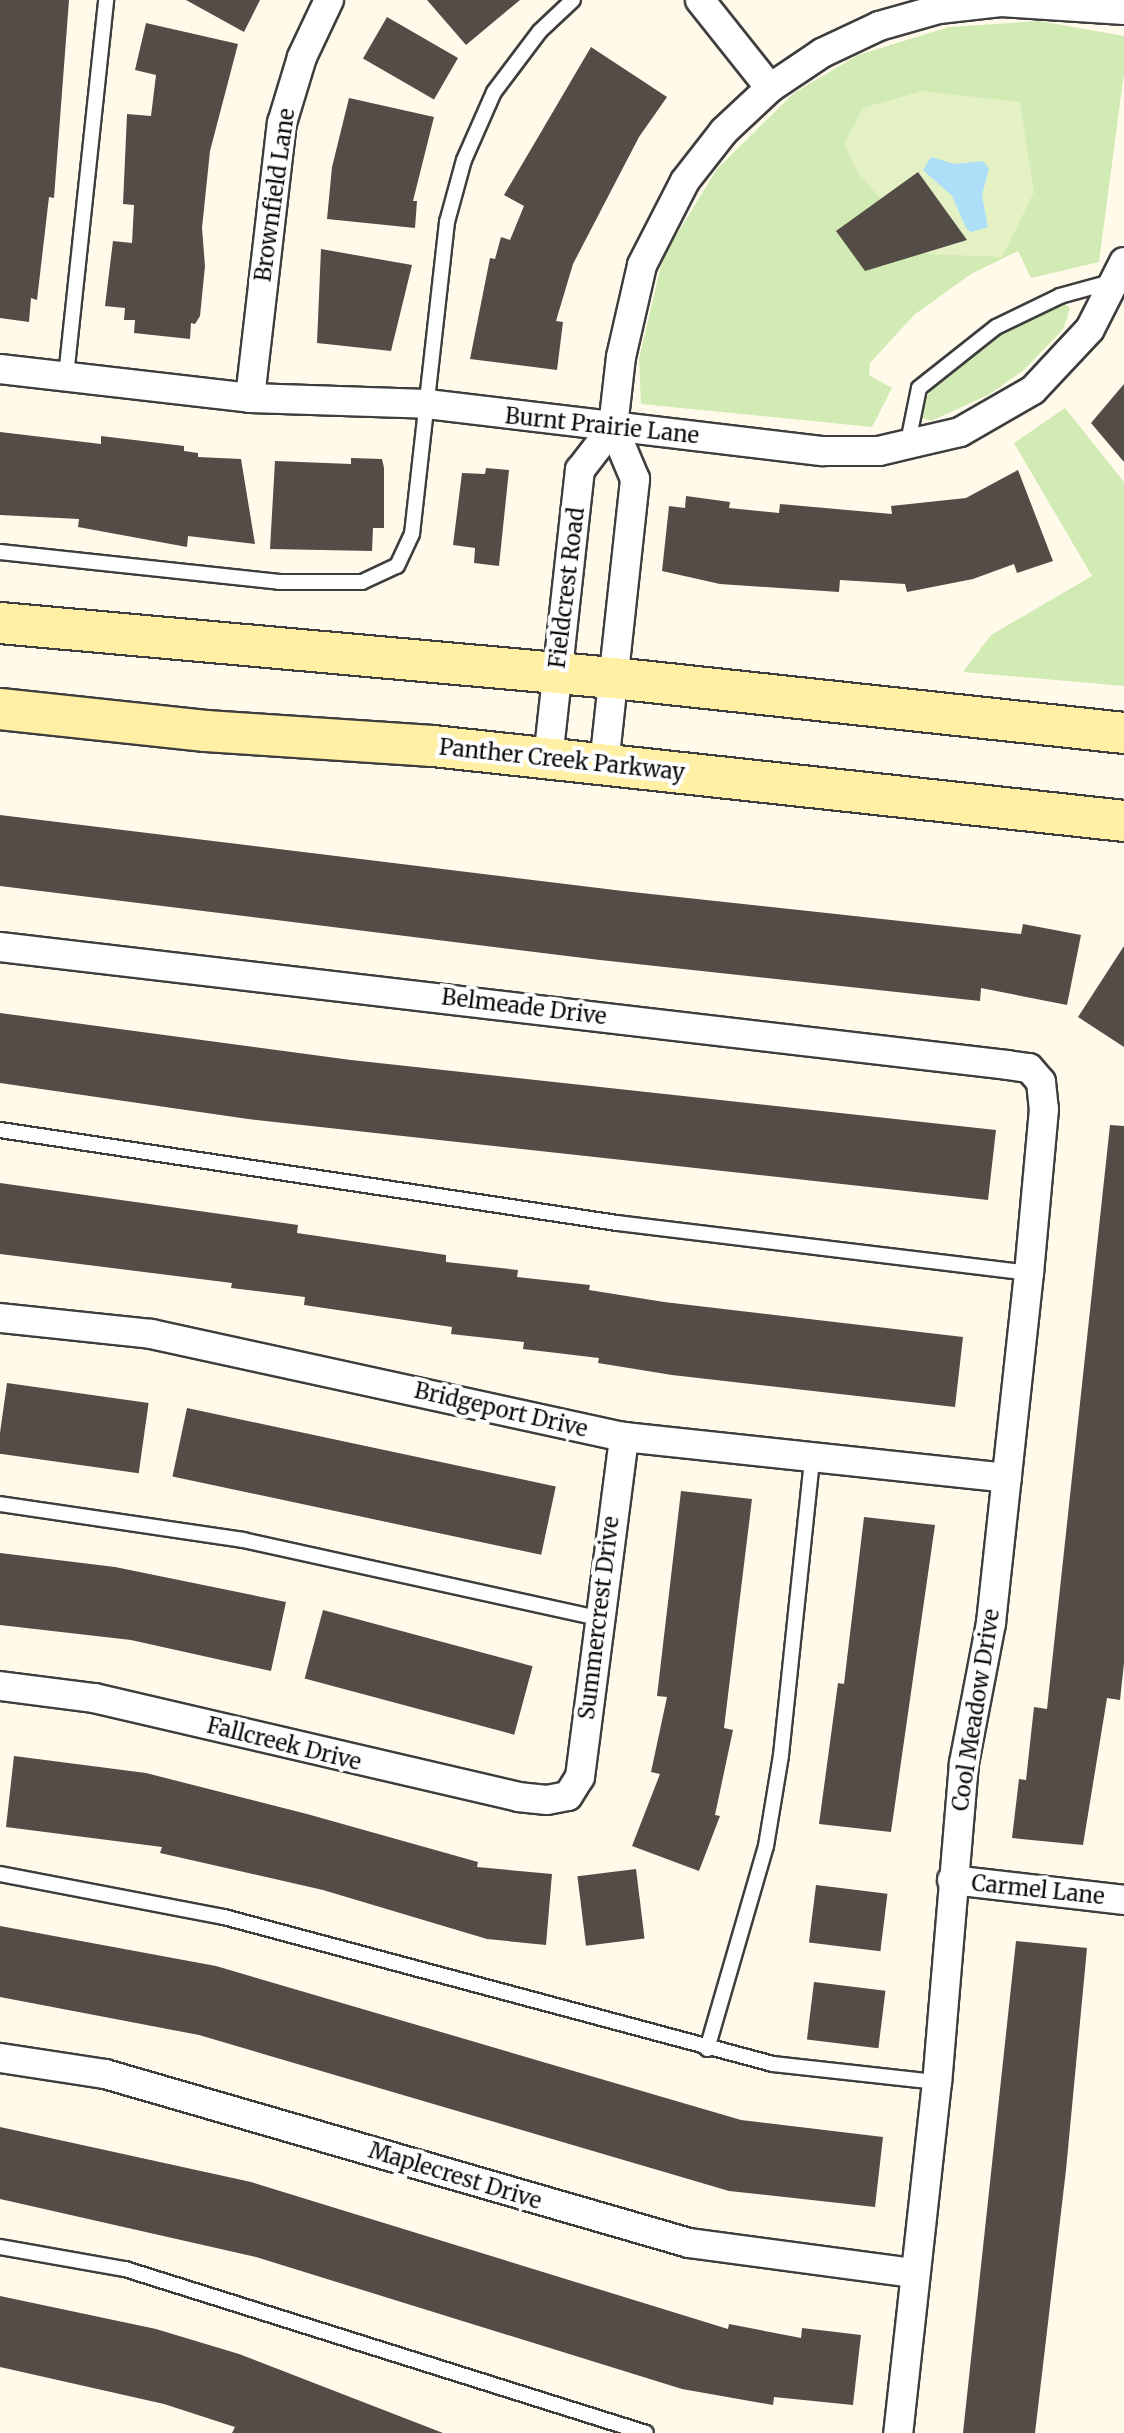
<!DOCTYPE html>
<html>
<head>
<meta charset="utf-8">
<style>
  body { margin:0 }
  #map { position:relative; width:1124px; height:2433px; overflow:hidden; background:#fffaea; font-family:Merriweather,serif }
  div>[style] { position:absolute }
  .green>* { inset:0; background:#d2eab3 }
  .pitch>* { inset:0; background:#e4f1c5 }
  .water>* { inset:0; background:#ade0f8 }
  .building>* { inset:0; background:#544c47; transform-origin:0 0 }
  .roads { filter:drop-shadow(2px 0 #3e3e3e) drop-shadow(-2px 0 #3e3e3e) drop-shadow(0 2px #3e3e3e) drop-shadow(0 -2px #3e3e3e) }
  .lane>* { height:14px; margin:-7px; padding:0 7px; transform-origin:7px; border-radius:7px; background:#fff }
  .street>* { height:28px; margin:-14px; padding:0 14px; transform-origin:14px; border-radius:14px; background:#fff }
  .secondary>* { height:40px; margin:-20px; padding:0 20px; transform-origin:20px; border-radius:20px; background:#fff0a5 }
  span { translate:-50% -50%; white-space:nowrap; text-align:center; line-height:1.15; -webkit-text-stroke:8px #fff; paint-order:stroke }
  .street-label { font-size:22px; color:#0b0b0b }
</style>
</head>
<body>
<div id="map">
  <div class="green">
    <i style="clip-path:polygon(1039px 21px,1124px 36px,1124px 73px,1099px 262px,1031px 278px,1018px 251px,971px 274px,914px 315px,870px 363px,869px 375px,892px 388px,872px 427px,641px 404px,639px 359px,663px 257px,717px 169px,794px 93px,858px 55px,949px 27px)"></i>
    <i style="clip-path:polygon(1064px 303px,1070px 308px,1064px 328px,1024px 370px,988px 395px,931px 421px,922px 418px,922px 403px,947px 370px,992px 334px)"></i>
    <i style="clip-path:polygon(1065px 408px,1124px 482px,1124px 686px,963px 672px,991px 635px,1092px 576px,1014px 443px)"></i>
  </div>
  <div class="pitch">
    <i style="clip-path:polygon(922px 91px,1020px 102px,1034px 192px,1002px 257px,927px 254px,856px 170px,844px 144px,863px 108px)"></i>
  </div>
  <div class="water">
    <i style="clip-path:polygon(931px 157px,955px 164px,983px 161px,989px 169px,982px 195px,988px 227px,971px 232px,966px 228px,952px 196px,923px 170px)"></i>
  </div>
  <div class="building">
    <i style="clip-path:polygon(0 0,69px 0,54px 198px,49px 197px,37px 300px,31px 298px,29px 322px,0 318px)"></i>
    <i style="clip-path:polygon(186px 0,260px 0,244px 32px)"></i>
    <i style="clip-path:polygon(427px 0,520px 0,466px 45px)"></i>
    <i style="left:387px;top:17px;width:82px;height:48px;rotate:30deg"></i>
    <i style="clip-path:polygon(146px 23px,238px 44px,210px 151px,202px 228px,205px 266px,200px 316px,195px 324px,191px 323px,190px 339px,134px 333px,135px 320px,124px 320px,125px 308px,105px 306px,113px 241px,132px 243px,134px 205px,123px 204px,127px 114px,151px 116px,156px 75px,135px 70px)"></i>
    <i style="clip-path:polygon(591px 47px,667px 97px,639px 137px,573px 264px,556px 321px,563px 322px,557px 370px,470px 359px,490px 258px,495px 259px,501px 237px,510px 240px,524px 206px,504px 195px)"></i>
    <i style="clip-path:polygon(349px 98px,434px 117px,413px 201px,417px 201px,415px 228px,327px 219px,332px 167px)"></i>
    <i style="clip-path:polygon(918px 172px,967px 240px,865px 271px,836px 231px)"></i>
    <i style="clip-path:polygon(321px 249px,412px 265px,391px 351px,317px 343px)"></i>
    <i style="clip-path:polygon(1124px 384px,1124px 462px,1091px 423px)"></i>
    <i style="clip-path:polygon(0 432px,101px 444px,101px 436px,184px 446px,184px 451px,198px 453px,198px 457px,241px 459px,255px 544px,188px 536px,187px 547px,78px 527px,79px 519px,0 515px)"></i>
    <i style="clip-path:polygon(351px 458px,382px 459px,384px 468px,384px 528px,373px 528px,372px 551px,270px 549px,275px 461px,351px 464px)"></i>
    <i style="clip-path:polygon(486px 468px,509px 470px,499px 566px,474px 563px,475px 548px,453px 545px,462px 473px,485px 474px)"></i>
    <i style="clip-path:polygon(1018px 470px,1053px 561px,1017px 573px,1014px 564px,973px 579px,907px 592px,905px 584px,840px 580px,839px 592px,720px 584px,662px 571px,669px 506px,685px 508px,686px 496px,730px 502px,729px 508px,779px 513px,780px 504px,892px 514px,891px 506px,966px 498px)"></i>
    <i style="clip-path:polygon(0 815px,623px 891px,1021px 934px,1023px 924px,1081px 935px,1067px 1005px,981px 988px,980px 1001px,600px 960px,0 886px)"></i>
    <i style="clip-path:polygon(1124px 946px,1124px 1047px,1078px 1017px)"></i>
    <i style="clip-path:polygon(0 1013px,351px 1060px,996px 1130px,988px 1200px,248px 1119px,0 1083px)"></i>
    <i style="clip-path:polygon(1110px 1125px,1124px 1126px,1124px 1663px,1120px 1700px,1107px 1698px,1083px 1845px,1012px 1838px,1019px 1779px,1026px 1780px,1034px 1707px,1047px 1709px)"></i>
    <i style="clip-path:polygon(0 1183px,298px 1225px,297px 1233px,446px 1255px,446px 1262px,518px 1270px,517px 1277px,590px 1285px,589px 1290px,664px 1302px,963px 1337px,955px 1407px,672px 1375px,598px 1363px,599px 1358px,523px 1349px,524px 1342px,451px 1334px,452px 1327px,304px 1305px,305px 1297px,231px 1288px,232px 1283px,0 1254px)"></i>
    <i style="left:7px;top:1383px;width:143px;height:71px;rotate:8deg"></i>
    <i style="left:187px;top:1408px;width:377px;height:70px;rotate:12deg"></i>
    <i style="clip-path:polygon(681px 1491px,752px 1499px,724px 1728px,733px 1730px,715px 1815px,720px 1816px,699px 1871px,632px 1846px,660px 1774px,651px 1772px,667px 1697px,657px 1696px)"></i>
    <i style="clip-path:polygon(864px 1517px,935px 1525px,891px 1832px,819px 1824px,838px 1683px,844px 1684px)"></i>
    <i style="clip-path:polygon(0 1553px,115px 1567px,286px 1602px,271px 1671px,131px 1640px,0 1625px)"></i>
    <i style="left:323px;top:1610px;width:217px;height:71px;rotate:15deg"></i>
    <i style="clip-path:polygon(14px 1756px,146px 1773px,307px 1814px,478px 1862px,477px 1867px,552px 1874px,546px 1945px,487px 1939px,323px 1890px,160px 1853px,162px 1847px,6px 1827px)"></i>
    <i style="left:636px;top:1869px;width:70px;height:59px;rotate:83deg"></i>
    <i style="left:816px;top:1885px;width:72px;height:58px;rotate:7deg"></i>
    <i style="clip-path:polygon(0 1926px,216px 1966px,741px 2120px,883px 2137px,875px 2207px,729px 2191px,199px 2035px,0 1997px)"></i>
    <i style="clip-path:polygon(1016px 1941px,1087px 1948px,1066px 2170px,1035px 2433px,963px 2433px)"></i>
    <i style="left:814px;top:1982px;width:72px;height:58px;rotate:7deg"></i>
    <i style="clip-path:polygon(0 2127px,251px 2182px,728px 2329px,729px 2324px,801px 2338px,802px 2328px,861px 2335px,853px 2405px,774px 2397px,773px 2405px,682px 2389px,256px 2257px,0 2199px)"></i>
    <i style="clip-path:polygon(0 2296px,156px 2329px,239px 2354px,443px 2433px,232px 2433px,235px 2427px,164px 2404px,0 2367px)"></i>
  </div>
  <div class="roads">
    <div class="lane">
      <i style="left:66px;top:376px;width:378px;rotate:-83.9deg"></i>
      <i style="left:907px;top:447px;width:60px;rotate:-78.5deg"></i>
      <i style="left:919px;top:388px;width:98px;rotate:-38.4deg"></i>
      <i style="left:996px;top:327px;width:71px;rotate:-25.8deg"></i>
      <i style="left:1060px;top:296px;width:57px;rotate:-15.3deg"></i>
      <i style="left:0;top:552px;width:281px;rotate:6.1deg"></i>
      <i style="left:279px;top:582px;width:83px"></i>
      <i style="left:362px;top:582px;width:38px;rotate:-25deg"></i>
      <i style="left:397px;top:566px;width:35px;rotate:-65deg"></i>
      <i style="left:412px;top:534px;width:314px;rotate:-83.6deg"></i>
      <i style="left:447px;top:222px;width:64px;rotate:-74.7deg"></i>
      <i style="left:464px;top:160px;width:74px;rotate:-66.2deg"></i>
      <i style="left:494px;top:92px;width:76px;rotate:-53deg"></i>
      <i style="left:540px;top:31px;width:45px;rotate:-43.2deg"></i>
      <i style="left:0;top:1130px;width:624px;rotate:8.57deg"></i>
      <i style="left:617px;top:1223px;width:415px;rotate:6.9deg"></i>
      <i style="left:0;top:1504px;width:246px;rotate:8.4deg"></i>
      <i style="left:243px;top:1540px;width:362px;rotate:12.4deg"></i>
      <i style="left:0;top:1874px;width:228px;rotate:10.9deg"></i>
      <i style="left:224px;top:1917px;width:568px;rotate:14.99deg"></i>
      <i style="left:773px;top:2064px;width:165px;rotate:6.3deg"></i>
      <i style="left:707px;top:2049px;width:211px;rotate:-73.8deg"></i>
      <i style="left:766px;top:1846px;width:92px;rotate:-80.6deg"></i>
      <i style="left:781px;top:1755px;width:299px;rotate:-84deg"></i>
      <i style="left:0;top:2247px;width:127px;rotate:10deg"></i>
      <i style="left:125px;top:2269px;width:546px;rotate:17.47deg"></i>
    </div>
    <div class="street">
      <i style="left:700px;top:0;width:112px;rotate:51.5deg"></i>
      <i style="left:0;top:369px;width:252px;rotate:6.6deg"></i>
      <i style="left:250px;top:398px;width:177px;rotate:1.9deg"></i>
      <i style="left:427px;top:404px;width:399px;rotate:6.8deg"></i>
      <i style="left:823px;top:451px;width:56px"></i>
      <i style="left:879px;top:451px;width:83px;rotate:-13.2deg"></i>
      <i style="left:960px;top:432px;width:84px;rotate:-29.9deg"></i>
      <i style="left:1033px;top:390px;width:83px;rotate:-46.9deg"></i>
      <i style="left:1090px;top:329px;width:75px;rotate:-63.1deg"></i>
      <i style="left:250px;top:398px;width:277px;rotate:-83.4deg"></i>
      <i style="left:282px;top:123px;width:69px;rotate:-73.1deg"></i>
      <i style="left:302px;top:57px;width:63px;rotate:-64.7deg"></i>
      <i style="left:548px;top:759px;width:291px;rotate:-83.7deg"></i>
      <i style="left:580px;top:470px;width:54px;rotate:-52.5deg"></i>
      <i style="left:604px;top:765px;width:288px;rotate:-83.8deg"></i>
      <i style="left:635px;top:479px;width:56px;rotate:-112.9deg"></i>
      <i style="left:613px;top:427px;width:70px;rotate:-83.5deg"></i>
      <i style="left:621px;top:357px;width:94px;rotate:-77.1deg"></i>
      <i style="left:642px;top:265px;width:94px;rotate:-62.9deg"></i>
      <i style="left:685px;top:181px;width:63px;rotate:-52deg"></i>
      <i style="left:724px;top:131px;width:63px;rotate:-43.1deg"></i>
      <i style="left:770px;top:88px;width:63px;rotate:-33.9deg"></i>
      <i style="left:822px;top:53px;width:63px;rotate:-25.3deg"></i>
      <i style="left:879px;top:26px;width:62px;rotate:-15.8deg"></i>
      <i style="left:939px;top:9px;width:62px;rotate:-6.4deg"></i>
      <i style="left:1001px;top:2px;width:123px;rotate:3.7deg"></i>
      <i style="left:0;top:947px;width:1014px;rotate:6.68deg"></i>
      <i style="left:1007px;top:1065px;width:22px;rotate:8deg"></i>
      <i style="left:1029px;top:1068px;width:18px;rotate:49deg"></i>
      <i style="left:1041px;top:1082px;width:27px;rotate:84deg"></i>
      <i style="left:1044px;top:1109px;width:165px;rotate:95.2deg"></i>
      <i style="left:1029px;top:1273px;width:352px;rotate:96.2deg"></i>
      <i style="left:991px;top:1623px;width:143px;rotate:100.9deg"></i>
      <i style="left:964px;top:1763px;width:320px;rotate:94.8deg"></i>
      <i style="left:937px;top:2082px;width:353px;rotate:96.3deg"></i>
      <i style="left:0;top:1318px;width:152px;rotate:6deg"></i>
      <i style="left:151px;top:1334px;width:484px;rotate:12.3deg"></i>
      <i style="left:624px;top:1437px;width:385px;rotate:6.1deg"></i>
      <i style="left:0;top:1686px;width:95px;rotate:7.3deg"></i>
      <i style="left:94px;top:1698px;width:435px;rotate:13.1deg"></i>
      <i style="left:518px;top:1797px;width:29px;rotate:6deg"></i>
      <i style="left:547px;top:1800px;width:21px;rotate:-11deg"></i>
      <i style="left:568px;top:1796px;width:22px;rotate:-58deg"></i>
      <i style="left:580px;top:1777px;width:343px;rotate:-82.6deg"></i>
      <i style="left:952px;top:1880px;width:173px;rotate:6.6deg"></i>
      <i style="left:0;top:2058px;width:106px;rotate:8.7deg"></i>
      <i style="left:105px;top:2074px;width:608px;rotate:16.14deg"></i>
      <i style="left:689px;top:2243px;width:228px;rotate:7.6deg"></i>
    </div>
    <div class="secondary">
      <i style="left:0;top:623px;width:615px;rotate:5.13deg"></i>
      <i style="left:613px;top:678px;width:514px;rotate:6.14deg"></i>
      <i style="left:0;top:709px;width:207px;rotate:6.1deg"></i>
      <i style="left:206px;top:731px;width:227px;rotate:3.8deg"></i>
      <i style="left:433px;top:746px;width:695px;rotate:6.19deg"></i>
    </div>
  </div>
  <div class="street-label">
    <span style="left:275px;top:195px;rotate:-82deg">Brownfield Lane</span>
    <span style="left:602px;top:426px;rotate:6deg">Burnt Prairie Lane</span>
    <span style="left:567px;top:588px;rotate:-83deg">Fieldcrest Road</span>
    <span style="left:562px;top:760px;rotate:6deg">Panther Creek Parkway</span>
    <span style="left:524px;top:1007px;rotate:7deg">Belmeade Drive</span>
    <span style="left:501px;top:1410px;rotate:13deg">Bridgeport Drive</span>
    <span style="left:599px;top:1618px;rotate:-83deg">Summercrest Drive</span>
    <span style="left:976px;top:1710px;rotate:-81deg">Cool Meadow Drive</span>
    <span style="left:284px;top:1744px;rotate:14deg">Fallcreek Drive</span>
    <span style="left:1038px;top:1890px;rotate:6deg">Carmel Lane</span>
    <span style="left:455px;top:2176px;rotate:17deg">Maplecrest Drive</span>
  </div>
</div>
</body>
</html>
